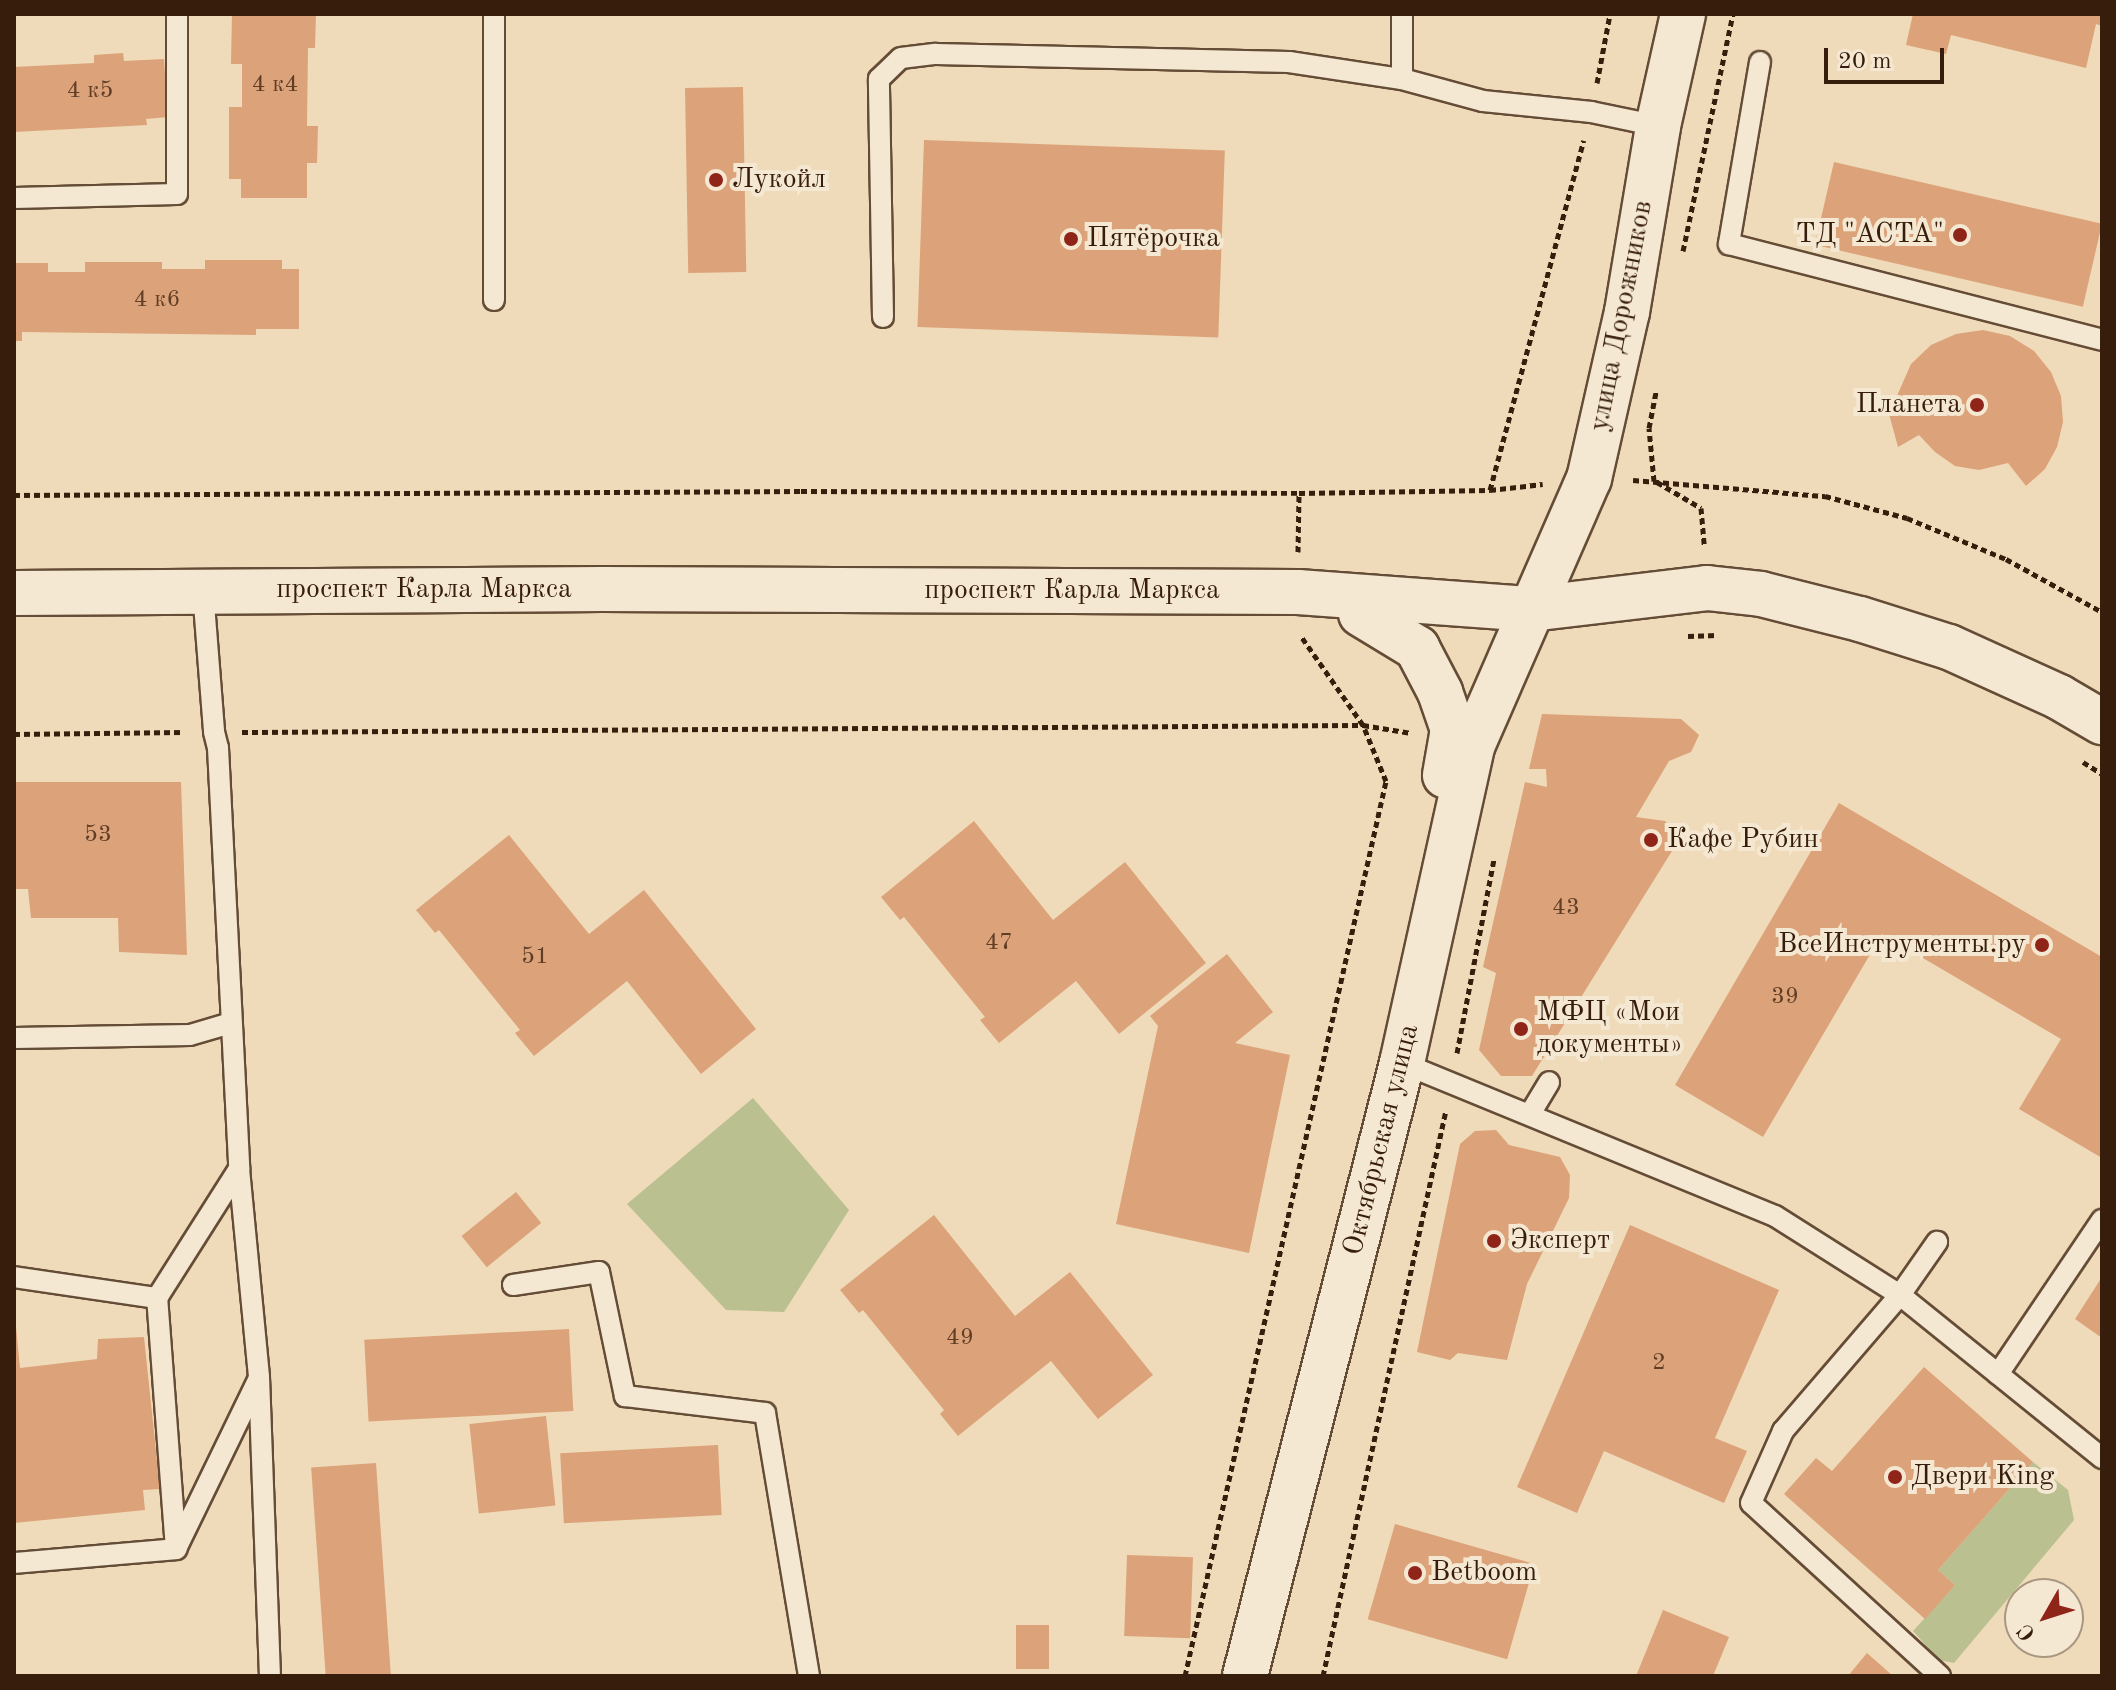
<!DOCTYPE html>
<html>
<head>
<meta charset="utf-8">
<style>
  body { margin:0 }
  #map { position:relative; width:2116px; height:1690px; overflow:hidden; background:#efdbb9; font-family:"Old Standard TT",serif }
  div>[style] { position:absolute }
  .green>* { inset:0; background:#bac08f }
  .building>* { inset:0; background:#dca279; transform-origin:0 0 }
  .path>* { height:5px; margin-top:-2.5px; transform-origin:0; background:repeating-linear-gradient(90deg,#371d0b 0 6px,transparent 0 10px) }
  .roads { filter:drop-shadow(2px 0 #654c36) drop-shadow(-2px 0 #654c36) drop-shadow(0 2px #654c36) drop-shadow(0 -2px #654c36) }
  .lane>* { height:20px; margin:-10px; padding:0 10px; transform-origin:10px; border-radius:10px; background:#f5e8d2 }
  .secondary>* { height:44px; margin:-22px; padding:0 22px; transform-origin:22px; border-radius:22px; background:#f5e8d2 }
  .dots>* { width:22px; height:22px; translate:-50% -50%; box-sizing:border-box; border:4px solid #f5e8d2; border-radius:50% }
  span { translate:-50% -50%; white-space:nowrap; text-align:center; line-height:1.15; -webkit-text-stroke:8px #f5e8d2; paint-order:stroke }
  .number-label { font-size:24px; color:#603e26 }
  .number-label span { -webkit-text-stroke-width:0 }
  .poi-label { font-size:28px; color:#371d0b }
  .left { translate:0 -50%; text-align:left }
  .right { translate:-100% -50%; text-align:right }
  .street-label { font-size:28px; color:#371d0b }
  .frame { position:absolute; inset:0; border:16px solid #371d0b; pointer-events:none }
  .north { position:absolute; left:2004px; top:1578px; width:80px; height:80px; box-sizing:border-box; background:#f5e8d2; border:2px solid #a99782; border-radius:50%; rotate:231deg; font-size:22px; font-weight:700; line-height:32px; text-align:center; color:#371d0b }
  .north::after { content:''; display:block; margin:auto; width:28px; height:36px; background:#8f2418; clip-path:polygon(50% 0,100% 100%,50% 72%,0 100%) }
  .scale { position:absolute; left:1824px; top:48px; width:120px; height:36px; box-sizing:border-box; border:4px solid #371d0b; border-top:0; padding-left:10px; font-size:24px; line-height:28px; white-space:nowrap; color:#371d0b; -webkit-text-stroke:6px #f5e8d2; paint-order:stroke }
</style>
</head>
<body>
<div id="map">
  <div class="green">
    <i style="clip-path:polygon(753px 1098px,849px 1210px,784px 1312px,726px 1310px,627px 1204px)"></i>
    <i style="clip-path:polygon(2033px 1462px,2068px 1490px,2074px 1520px,1954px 1663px,1939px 1660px,1913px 1631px,1955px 1585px,1938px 1570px)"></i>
  </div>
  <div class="building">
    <i style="clip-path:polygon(232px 14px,316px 14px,315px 48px,308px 48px,307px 126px,318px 126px,317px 163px,307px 163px,307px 198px,241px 198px,241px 179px,229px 179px,229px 107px,242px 107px,242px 64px,231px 64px)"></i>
    <i style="clip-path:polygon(1913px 14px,2102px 14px,2102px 26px,2096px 24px,2086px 68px,1951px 35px,1946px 54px,1906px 45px)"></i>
    <i style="clip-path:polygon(123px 53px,124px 61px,164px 59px,168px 117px,146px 119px,147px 125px,14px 132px,14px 67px,94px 63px,94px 55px)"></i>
    <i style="left:743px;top:87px;width:185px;height:58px;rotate:89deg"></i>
    <i style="left:924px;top:140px;width:301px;height:187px;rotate:2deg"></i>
    <i style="left:1834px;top:162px;width:275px;height:85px;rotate:13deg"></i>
    <i style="clip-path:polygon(205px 260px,282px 260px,282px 269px,299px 269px,299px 329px,256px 329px,256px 335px,22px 332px,22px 341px,14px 341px,14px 263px,48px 263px,48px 272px,85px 272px,85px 262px,162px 262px,162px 269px,205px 269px)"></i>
    <i style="clip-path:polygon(1983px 330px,2010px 336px,2034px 351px,2051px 372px,2061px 396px,2063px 422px,2057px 447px,2045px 469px,2026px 486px,2008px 463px,1979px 470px,1955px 466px,1935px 452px,1919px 435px,1898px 447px,1889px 414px,1911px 364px,1931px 345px,1956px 334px)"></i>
    <i style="clip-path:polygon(1542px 714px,1681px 719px,1699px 735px,1691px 752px,1669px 761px,1636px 817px,1665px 821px,1675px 831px,1672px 851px,1532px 1076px,1501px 1076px,1479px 1050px,1496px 973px,1483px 967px,1525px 782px,1547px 787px,1546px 769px,1529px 769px)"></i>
    <i style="clip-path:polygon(14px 782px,181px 782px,187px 955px,119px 952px,118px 918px,31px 918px,28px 889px,14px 889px)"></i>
    <i style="clip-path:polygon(1839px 803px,2102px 957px,2102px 1158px,2019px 1109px,2061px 1039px,1882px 934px,1763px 1137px,1675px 1085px)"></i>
    <i style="clip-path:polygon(974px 821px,1053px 920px,1125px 862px,1206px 963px,1119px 1034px,1076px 981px,999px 1043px,980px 1020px,985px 1017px,904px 917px,900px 920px,881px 897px)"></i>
    <i style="clip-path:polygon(509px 835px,589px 934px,644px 890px,756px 1029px,701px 1074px,627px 981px,534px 1056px,515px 1033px,520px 1030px,439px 930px,435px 933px,416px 910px)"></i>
    <i style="clip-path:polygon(1227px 954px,1273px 1012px,1235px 1043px,1290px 1055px,1249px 1253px,1116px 1224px,1158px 1026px,1150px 1016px)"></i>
    <i style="clip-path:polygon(1496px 1130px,1509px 1145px,1560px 1157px,1570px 1175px,1569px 1198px,1527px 1284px,1507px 1360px,1458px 1353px,1450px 1360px,1417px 1352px,1460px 1144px,1475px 1131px)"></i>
    <i style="left:516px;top:1192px;width:40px;height:70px;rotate:51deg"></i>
    <i style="clip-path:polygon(934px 1215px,1015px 1316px,1070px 1272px,1153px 1375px,1098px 1419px,1051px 1361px,958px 1436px,940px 1414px,944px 1410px,863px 1310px,859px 1313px,840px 1290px)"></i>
    <i style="clip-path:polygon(1630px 1225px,1779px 1290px,1715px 1438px,1747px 1451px,1724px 1503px,1604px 1451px,1577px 1513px,1517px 1487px)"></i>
    <i style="clip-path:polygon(2102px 1277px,2102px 1338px,2075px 1319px)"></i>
    <i style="clip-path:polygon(14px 1306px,20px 1368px,97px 1359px,98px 1339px,144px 1337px,160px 1489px,143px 1490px,145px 1510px,14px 1523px)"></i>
    <i style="left:569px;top:1329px;width:82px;height:205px;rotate:87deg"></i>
    <i style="clip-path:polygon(1924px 1367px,2033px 1462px,1938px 1570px,1955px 1585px,1925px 1619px,1784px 1494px,1816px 1458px,1832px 1471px)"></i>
    <i style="left:546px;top:1416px;width:90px;height:77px;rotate:84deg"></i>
    <i style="left:718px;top:1445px;width:70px;height:158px;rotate:87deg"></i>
    <i style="left:376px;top:1463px;width:214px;height:65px;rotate:86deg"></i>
    <i style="left:1395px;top:1524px;width:145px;height:99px;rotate:16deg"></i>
    <i style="left:1127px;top:1555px;width:66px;height:81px;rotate:2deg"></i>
    <i style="clip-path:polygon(1663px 1610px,1729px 1637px,1713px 1676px,1636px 1676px)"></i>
    <i style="left:1016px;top:1625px;width:33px;height:44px"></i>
    <i style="clip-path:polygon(1867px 1653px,1893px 1676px,1848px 1676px)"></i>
  </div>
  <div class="path">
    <i style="left:1597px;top:83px;width:70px;rotate:-79.3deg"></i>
    <i style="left:1683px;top:251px;width:242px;rotate:-78.1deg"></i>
    <i style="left:1633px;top:480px;width:193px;rotate:4.8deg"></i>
    <i style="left:1825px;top:496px;width:85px;rotate:15deg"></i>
    <i style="left:1907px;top:518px;width:107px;rotate:22.5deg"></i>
    <i style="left:2006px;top:559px;width:110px;rotate:28.9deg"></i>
    <i style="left:1654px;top:481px;width:53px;rotate:-95.4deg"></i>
    <i style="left:1649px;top:428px;width:38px;rotate:-79deg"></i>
    <i style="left:1657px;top:482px;width:51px;rotate:30.6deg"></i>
    <i style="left:1701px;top:508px;width:38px;rotate:85deg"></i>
    <i style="left:1490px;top:490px;width:362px;rotate:-75deg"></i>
    <i style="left:14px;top:495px;width:787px;rotate:-0.29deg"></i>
    <i style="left:801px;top:491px;width:498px;rotate:0.2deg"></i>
    <i style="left:1299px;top:493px;width:191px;rotate:-0.9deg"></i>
    <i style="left:1490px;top:490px;width:53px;rotate:-6.5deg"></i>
    <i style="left:1298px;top:552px;width:59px;rotate:-89deg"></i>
    <i style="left:1688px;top:636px;width:30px;rotate:-2deg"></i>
    <i style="left:242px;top:732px;width:1121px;rotate:-0.36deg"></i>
    <i style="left:1363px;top:725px;width:49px;rotate:9.5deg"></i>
    <i style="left:14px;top:734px;width:170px;rotate:-0.7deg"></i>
    <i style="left:2083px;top:762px;width:22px;rotate:32deg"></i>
    <i style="left:1457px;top:1053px;width:197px;rotate:-79.2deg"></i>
    <i style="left:1185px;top:1676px;width:917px;rotate:-77.34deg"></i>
    <i style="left:1386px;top:781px;width:61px;rotate:-112.3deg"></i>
    <i style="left:1363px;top:725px;width:108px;rotate:-124.9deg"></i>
    <i style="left:1323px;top:1676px;width:579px;rotate:-77.74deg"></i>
  </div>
  <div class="roads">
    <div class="lane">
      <i style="left:1402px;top:14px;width:65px;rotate:90deg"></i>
      <i style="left:1760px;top:62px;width:185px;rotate:99.7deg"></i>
      <i style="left:1729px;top:244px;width:385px;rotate:14.4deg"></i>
      <i style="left:14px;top:198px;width:163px;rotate:-1.4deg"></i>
      <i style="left:177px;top:194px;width:180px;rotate:-90deg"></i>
      <i style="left:494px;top:300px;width:286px;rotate:-90deg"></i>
      <i style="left:883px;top:317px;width:238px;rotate:-91deg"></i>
      <i style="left:879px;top:79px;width:30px;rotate:-44deg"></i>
      <i style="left:901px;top:58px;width:35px;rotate:-7deg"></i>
      <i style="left:936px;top:54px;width:353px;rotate:1.3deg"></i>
      <i style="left:1289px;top:62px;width:114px;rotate:8.6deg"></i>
      <i style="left:1402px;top:79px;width:84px;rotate:15.2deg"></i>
      <i style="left:1483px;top:101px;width:109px;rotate:5.8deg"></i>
      <i style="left:1591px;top:112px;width:68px;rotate:11.8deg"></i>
      <i style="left:203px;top:591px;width:141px;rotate:85.5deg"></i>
      <i style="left:214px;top:732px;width:16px;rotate:76deg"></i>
      <i style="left:218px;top:748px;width:422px;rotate:87.1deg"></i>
      <i style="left:239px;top:1169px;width:209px;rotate:84.5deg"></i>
      <i style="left:259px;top:1377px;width:299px;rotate:87.9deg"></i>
      <i style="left:14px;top:1038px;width:176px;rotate:-1deg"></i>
      <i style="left:190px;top:1035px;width:43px;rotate:-16.3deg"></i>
      <i style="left:1402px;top:1063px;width:403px;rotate:22.3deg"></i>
      <i style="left:1775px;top:1216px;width:148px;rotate:32.3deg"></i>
      <i style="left:1900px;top:1295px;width:65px;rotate:-55.1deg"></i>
      <i style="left:1530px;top:1114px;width:37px;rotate:-59deg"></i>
      <i style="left:14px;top:1277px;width:145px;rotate:8.4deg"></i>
      <i style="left:513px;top:1285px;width:87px;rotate:-8.6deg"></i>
      <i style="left:599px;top:1272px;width:127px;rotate:78.2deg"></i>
      <i style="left:625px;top:1396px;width:141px;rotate:6.9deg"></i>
      <i style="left:765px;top:1413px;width:267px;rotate:80.5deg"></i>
      <i style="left:1998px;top:1374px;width:186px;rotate:-56deg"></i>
      <i style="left:176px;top:1549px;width:252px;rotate:-94.3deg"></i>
      <i style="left:157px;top:1298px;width:153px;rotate:-57.6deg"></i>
      <i style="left:176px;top:1549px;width:188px;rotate:-64.1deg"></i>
      <i style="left:14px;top:1563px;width:163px;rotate:-4.9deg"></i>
      <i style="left:1940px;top:1676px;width:256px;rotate:-137.5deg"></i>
      <i style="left:1751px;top:1503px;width:79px;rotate:-66deg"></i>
      <i style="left:1783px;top:1431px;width:179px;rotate:-49.3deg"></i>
      <i style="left:1900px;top:1295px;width:260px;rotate:38.9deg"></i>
    </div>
    <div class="secondary">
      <i style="left:14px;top:593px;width:588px;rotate:-0.39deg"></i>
      <i style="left:602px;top:589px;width:696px;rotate:0.25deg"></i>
      <i style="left:1298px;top:592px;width:234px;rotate:4.2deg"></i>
      <i style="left:1531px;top:609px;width:177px;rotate:-6.8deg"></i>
      <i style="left:1707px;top:588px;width:54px;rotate:6.3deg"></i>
      <i style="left:1761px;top:594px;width:102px;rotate:14.2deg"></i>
      <i style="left:1860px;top:619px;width:93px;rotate:17.5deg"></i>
      <i style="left:1949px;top:647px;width:121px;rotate:24.4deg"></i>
      <i style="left:2059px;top:697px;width:50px;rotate:30.2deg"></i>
      <i style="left:1361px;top:614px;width:66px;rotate:31.3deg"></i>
      <i style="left:1417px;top:648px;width:50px;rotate:62.4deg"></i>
      <i style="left:1440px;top:692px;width:39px;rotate:71deg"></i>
      <i style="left:1453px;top:729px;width:47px;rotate:99.9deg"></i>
      <i style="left:1245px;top:1676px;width:633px;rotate:-75.63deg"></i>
      <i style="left:1402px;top:1063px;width:327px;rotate:-77.5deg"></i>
      <i style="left:1473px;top:744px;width:289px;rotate:-66.4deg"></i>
      <i style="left:1589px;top:479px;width:171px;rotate:-77.2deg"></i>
      <i style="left:1627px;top:312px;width:189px;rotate:-80.5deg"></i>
      <i style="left:1658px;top:126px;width:115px;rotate:-77.4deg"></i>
    </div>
  </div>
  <div class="dots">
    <i style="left:716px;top:180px;background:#8f2418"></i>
    <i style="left:1960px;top:235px;background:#8f2418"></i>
    <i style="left:1071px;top:239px;background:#8f2418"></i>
    <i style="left:1977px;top:405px;background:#8f2418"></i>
    <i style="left:1651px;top:840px;background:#8f2418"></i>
    <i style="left:2042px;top:945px;background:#8f2418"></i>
    <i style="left:1521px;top:1029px;background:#8f2418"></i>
    <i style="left:1494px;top:1241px;background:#8f2418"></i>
    <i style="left:1895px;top:1477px;background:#8f2418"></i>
    <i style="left:1415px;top:1573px;background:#8f2418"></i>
  </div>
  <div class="number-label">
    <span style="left:275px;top:86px">4 к4</span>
    <span style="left:90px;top:92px">4 к5</span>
    <span style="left:157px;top:301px">4 к6</span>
    <span style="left:98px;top:836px">53</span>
    <span style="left:1566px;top:909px">43</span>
    <span style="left:999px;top:944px">47</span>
    <span style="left:535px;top:958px">51</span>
    <span style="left:1785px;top:998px">39</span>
    <span style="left:960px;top:1339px">49</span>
    <span style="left:1659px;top:1364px">2</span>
  </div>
  <div class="poi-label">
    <span class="left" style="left:732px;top:180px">Лукойл</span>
    <span class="right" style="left:1944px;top:235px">ТД "АСТА"</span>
    <span class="left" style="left:1087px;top:239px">Пятёрочка</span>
    <span class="right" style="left:1961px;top:405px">Планета</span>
    <span class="left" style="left:1667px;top:840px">Кафе Рубин</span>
    <span class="right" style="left:2026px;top:945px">ВсеИнструменты.ру</span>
    <span class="left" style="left:1537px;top:1029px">МФЦ «Мои<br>документы»</span>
    <span class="left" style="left:1510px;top:1241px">Эксперт</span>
    <span class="left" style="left:1911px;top:1477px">Двери King</span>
    <span class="left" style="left:1431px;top:1573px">Betboom</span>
  </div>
  <div class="street-label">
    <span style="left:1622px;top:316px;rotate:-79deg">улица Дорожников</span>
    <span style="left:424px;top:590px">проспект Карла Маркса</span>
    <span style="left:1072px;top:591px">проспект Карла Маркса</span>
    <span style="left:1382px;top:1140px;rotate:-76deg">Октябрьская улица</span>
  </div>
  <div class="frame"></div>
  <div class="north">С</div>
  <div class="scale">20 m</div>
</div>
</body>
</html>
